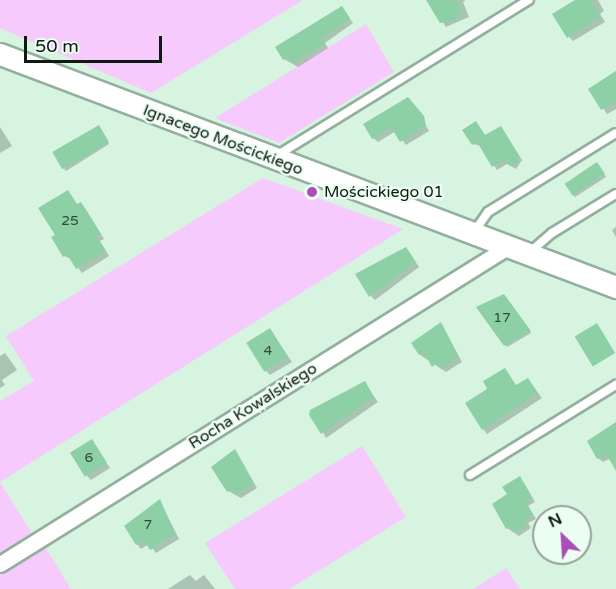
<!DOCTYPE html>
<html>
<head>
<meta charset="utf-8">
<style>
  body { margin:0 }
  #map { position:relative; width:616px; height:589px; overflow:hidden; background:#d6f4e0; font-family:"Varela Round",sans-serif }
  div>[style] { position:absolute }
  .green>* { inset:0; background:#f6cafc }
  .shadow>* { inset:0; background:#0003 }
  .building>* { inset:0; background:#8dd0a6; transform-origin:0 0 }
  .roads { filter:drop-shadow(2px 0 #93af9d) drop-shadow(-2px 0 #93af9d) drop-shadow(0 2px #93af9d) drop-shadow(0 -2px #93af9d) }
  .lane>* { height:8px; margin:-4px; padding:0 4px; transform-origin:4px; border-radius:4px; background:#fff }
  .street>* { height:15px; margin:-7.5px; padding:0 7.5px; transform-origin:7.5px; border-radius:7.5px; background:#fff }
  .secondary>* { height:21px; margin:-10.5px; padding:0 10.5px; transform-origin:10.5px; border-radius:10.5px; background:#fff }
  .dots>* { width:16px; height:16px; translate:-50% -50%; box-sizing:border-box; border:3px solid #ecfdf1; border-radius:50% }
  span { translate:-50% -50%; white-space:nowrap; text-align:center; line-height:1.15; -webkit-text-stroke:5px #ecfdf1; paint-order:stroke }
  .number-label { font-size:14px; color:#2f4838 }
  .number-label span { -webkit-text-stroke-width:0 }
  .street-label { font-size:16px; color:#101a13 }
  .poi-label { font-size:16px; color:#101a13 }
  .left { translate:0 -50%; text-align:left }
  .north { position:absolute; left:532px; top:505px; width:60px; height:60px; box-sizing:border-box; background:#ecfdf1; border:2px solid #94a298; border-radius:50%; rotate:335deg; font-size:16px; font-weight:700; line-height:24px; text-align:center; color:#101a13 }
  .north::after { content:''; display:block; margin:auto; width:21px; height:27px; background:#ab4eb9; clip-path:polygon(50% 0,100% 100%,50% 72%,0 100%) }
  .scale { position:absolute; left:24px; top:36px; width:138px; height:27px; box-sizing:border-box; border:3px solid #101a13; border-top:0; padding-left:8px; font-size:18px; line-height:21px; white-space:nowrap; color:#101a13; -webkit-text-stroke:4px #ecfdf1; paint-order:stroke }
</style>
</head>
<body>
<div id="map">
  <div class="green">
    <i style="clip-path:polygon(0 0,303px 0,151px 93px,0 28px)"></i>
    <i style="clip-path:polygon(366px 24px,394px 72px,279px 143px,215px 118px)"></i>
    <i style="clip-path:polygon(263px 178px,403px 229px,0 482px,33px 535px,0 556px,0 401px,34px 381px,6px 336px)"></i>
    <i style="clip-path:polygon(362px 446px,406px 517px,289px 589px,235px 589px,205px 543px)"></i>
    <i style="clip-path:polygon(45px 547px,71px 589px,0 589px,0 575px)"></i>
    <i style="clip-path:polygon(506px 568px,520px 589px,473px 589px)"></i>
  </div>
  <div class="shadow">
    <i style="clip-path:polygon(428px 0,466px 0,463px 2px,469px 17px,446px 27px)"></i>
    <i style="clip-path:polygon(578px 0,598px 0,604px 11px,600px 14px,605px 22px,573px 41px,569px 37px)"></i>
    <i style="clip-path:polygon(342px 8px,353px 23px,325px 43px,328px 48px,298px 67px,284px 59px)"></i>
    <i style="clip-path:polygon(616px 71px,616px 109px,607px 114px,590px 89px)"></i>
    <i style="clip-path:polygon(412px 103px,429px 131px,406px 145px,396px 131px,378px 142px,373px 138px)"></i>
    <i style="clip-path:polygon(476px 123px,486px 136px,501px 127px,504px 131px,522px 160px,516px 169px,507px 164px,497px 170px,481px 146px,473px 144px)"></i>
    <i style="clip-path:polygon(0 127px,12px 146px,0 153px)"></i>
    <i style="clip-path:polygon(100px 129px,109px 144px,66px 171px,64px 169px)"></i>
    <i style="clip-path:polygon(599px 166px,606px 177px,575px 197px,573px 195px)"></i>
    <i style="clip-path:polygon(67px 192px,78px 206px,85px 208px,104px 239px,100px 241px,109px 256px,82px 273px,71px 259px,64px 256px,57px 236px)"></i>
    <i style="clip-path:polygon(616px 227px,616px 237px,612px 230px)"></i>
    <i style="clip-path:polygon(406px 248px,419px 267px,375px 300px,371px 296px)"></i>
    <i style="clip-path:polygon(506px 298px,531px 333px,507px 347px,478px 308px)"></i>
    <i style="clip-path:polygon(441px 324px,462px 362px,446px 372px,420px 355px)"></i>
    <i style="clip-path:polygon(270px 330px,292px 362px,270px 375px,265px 370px)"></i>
    <i style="clip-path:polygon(5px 353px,17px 370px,2px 380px,5px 385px,0 388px,0 356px)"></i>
    <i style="clip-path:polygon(528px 380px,542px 398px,487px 434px,483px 429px,517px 387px)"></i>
    <i style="clip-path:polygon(364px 383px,378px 402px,326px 438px,312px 411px)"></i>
    <i style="clip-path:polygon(616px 424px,616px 463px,611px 458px,603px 462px,598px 458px)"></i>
    <i style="clip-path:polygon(91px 441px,110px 468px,91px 480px,87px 476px)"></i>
    <i style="clip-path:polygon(235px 451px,257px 488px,241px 498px,228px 491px,213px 467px)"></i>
    <i style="clip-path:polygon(524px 483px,535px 502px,528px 506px,536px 519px,528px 523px,531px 528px,519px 536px,507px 528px)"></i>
    <i style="clip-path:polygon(160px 501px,179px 539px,156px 553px,149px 544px,141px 549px,137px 544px)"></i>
    <i style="clip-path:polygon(190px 575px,196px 581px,204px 575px,215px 589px,168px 589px)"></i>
  </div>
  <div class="building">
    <i style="clip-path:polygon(426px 0,455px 0,462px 10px,454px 21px,440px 23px)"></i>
    <i style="clip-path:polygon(575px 0,591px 0,601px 17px,567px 38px,552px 14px)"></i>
    <i style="clip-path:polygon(342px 6px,350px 18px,322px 39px,325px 43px,292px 63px,288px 57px,283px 60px,275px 47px)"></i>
    <i style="clip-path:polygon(616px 71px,616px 101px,601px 110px,588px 89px)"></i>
    <i style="clip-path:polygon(408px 97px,424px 116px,426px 126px,400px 142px,391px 127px,372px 139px,363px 124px)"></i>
    <i style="clip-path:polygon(476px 121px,485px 135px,501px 126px,519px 156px,518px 162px,511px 166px,503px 161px,492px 167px,477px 142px,472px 145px,462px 130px)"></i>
    <i style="left:99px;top:125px;width:20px;height:54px;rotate:60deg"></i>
    <i style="left:597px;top:162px;width:14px;height:39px;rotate:56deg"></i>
    <i style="clip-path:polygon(68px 190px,77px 204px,81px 202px,101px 234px,96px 236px,106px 251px,76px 269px,67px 254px,63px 257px,51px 237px,55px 235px,38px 208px)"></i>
    <i style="clip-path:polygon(406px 247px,416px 262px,369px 297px,355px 274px)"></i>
    <i style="clip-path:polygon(504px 294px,531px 331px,504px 346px,476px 307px)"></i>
    <i style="clip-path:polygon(441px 322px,459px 357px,441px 369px,437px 363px,432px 367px,424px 353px,419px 355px,411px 343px)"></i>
    <i style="left:597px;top:323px;width:35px;height:26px;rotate:59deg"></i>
    <i style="left:270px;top:328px;width:34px;height:28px;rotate:58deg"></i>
    <i style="clip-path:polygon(505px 368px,516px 385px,528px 378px,538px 393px,482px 430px,465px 403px,487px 389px,483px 381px)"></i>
    <i style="clip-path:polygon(365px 381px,374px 397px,321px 434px,309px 415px,310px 410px)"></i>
    <i style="clip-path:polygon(616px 422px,616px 471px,606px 454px,597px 459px,587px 441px)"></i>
    <i style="left:92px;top:439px;width:28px;height:26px;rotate:58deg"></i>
    <i style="clip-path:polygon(235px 449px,254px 483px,236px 494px,232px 489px,227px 492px,211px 467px)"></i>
    <i style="clip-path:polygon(520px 476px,532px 497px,525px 501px,533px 514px,525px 519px,528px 524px,514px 532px,510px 527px,506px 529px,492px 504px,507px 494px,502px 487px)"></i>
    <i style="clip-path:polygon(160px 499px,175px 534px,150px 550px,144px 540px,136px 545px,124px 526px)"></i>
  </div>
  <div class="roads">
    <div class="lane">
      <i style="left:276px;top:156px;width:297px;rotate:-31.7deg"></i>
      <i style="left:474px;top:232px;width:24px;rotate:-55deg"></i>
      <i style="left:488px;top:212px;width:150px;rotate:-31.7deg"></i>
      <i style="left:530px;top:252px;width:29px;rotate:-41deg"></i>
      <i style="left:552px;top:233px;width:75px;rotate:-31.4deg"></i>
      <i style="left:470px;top:475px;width:172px;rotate:-31.7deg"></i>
    </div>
    <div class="street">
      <i style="left:0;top:564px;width:597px;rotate:-31.99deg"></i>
    </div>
    <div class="secondary">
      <i style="left:0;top:54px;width:659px;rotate:20.72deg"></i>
    </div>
  </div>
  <div class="dots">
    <i style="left:312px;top:192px;background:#ab4eb9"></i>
  </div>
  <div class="number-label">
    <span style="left:70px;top:221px">25</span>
    <span style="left:502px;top:318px">17</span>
    <span style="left:268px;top:351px">4</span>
    <span style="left:89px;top:458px">6</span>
    <span style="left:148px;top:525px">7</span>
  </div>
  <div class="street-label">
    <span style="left:223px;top:140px;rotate:21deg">Ignacego Mościckiego</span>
    <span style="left:253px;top:406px;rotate:-32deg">Rocha Kowalskiego</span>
  </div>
  <div class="poi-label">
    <span class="left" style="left:324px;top:192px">Mościckiego 01</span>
  </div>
  <div class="north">N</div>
  <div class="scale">50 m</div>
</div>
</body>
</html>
